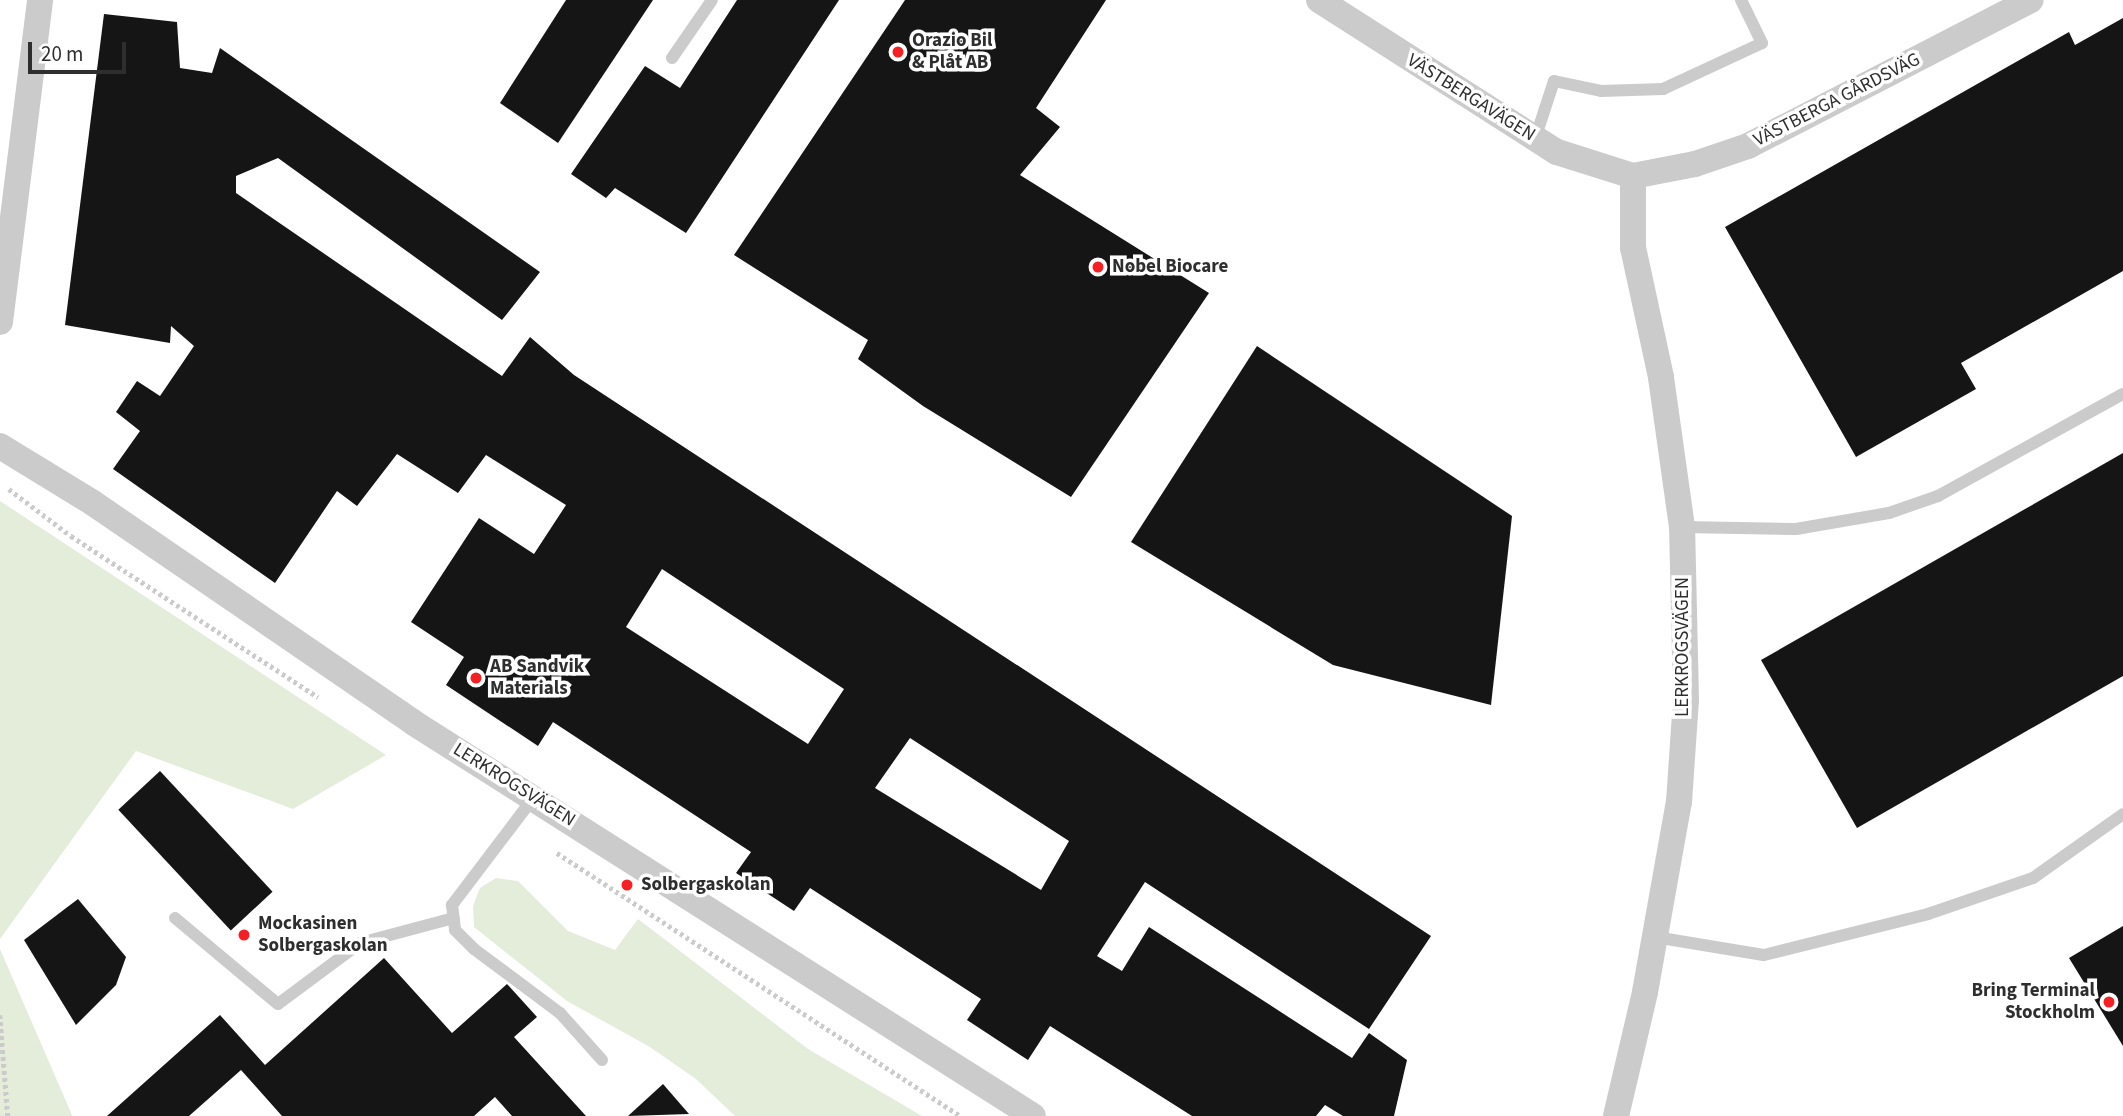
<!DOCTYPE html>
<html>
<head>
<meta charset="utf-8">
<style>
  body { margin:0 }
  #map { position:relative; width:2123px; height:1116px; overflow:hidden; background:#fff; font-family:"Source Sans 3",sans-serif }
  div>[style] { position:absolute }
  .green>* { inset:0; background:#e3edda }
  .building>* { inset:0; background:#151515; transform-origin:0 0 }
  .path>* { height:4.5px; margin-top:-2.25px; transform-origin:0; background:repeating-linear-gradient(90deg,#cbcbcb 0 3.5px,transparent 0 7px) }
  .service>* { height:12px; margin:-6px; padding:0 6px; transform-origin:6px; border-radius:6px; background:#cbcbcb }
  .minor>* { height:26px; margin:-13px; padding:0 13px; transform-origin:13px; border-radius:13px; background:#cbcbcb }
  .dots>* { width:19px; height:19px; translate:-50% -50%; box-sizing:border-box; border:4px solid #fff; border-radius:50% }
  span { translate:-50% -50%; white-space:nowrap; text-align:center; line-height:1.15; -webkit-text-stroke:7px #fff; paint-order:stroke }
  .poi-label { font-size:19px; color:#2e2e2e; font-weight:700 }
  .left { translate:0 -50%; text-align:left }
  .right { translate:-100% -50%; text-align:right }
  .street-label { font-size:19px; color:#2e2e2e }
  .scale { position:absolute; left:28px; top:42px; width:98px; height:32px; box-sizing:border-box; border:4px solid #2e2e2e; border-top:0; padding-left:9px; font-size:21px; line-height:24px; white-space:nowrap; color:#2e2e2e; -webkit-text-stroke:5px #fff; paint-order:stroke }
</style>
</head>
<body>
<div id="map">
  <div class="green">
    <i style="clip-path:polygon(0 501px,386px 755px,293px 809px,136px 751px,0 939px)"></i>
    <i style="clip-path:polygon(496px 878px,518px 881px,568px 931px,615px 950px,638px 919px,808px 1049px,922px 1116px,735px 1116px,696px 1079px,650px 1047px,567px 1001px,474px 927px,473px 906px,480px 888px)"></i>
    <i style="clip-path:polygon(0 949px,72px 1115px,72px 1116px,0 1116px)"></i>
  </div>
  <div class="building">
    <i style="clip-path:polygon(566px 0,653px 0,558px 143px,500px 103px)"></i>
    <i style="clip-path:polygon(737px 0,839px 0,686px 233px,615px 188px,606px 198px,571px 174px,645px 66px,680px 88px)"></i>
    <i style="clip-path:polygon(905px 0,1106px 0,1036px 108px,1060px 127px,1020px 175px,1209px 293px,1071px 497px,923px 406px,858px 359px,868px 340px,734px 255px)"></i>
    <i style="clip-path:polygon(evenodd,104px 14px,177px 22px,180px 68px,212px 73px,220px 48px,540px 272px,502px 320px,278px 158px,236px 176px,236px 193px,502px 376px,530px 337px,574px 375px,1431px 936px,1369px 1029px,1145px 882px,1097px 956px,1122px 971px,1149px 927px,1352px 1058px,1369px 1033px,1407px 1060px,1394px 1116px,1343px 1116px,1325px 1105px,1316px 1116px,1192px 1116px,1050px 1026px,1028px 1060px,967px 1020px,981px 999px,810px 888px,794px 911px,736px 873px,751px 852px,553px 722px,538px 746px,446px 685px,464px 657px,411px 622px,479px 518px,534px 554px,566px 505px,486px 455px,458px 493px,397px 454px,357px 506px,337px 491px,275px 583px,113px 469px,140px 431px,116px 412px,137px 381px,160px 396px,194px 346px,171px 326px,170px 343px,65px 325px,104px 14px,662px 569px,844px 689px,808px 744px,626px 627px,662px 569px,104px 14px,910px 738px,1069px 841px,1041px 890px,875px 788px,910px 738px)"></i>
    <i style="clip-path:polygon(2123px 18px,2123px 271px,1961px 363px,1976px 389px,1856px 457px,1725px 227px,2069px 32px,2075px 45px)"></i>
    <i style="clip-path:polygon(1257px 346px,1512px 516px,1491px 705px,1333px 665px,1131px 542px)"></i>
    <i style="clip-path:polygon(2123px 453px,2123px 676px,1857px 828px,1761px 660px)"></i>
    <i style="left:160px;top:771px;width:165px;height:57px;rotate:47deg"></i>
    <i style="clip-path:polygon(78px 899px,126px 957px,116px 985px,76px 1025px,24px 940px)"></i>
    <i style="clip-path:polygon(2123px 926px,2123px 1046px,2069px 958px)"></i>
    <i style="clip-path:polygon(384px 958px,452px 1033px,507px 984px,537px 1017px,514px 1037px,586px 1116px,512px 1116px,495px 1097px,474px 1116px,282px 1116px,241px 1070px,189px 1116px,107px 1116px,220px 1015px,265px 1065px)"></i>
    <i style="clip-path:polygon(663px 1084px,689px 1114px,628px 1116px)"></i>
  </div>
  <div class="path">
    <i style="left:9px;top:489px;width:78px;rotate:37.2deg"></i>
    <i style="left:71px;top:536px;width:295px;rotate:33.1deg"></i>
    <i style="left:557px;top:853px;width:482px;rotate:33.1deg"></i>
    <i style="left:0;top:1015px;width:101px;rotate:85.5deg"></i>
  </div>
  <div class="service">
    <i style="left:672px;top:58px;width:70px;rotate:-55.4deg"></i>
    <i style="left:1535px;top:139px;width:61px;rotate:-71.9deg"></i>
    <i style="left:1554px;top:81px;width:48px;rotate:12deg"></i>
    <i style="left:1601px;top:91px;width:62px;rotate:-1.8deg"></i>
    <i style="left:1663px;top:89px;width:109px;rotate:-24.9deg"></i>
    <i style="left:1762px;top:43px;width:48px;rotate:-116deg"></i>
    <i style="left:1682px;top:527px;width:114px;rotate:1deg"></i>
    <i style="left:1796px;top:529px;width:94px;rotate:-9.8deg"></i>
    <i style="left:1889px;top:513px;width:52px;rotate:-19.1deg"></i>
    <i style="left:1938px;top:496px;width:211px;rotate:-28.9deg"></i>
    <i style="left:534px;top:797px;width:136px;rotate:127.2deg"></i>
    <i style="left:452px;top:905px;width:25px;rotate:83deg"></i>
    <i style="left:455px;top:930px;width:27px;rotate:45deg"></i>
    <i style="left:474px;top:949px;width:107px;rotate:36.7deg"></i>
    <i style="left:560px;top:1013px;width:63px;rotate:48.2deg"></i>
    <i style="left:175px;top:918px;width:134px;rotate:39.9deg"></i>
    <i style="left:278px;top:1004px;width:102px;rotate:-36.6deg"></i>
    <i style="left:360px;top:943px;width:97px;rotate:-14.9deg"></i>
    <i style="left:1655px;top:937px;width:110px;rotate:9.4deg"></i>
    <i style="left:1764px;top:955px;width:169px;rotate:-14deg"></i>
    <i style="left:1928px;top:914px;width:111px;rotate:-18.9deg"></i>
    <i style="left:2033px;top:878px;width:110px;rotate:-35.4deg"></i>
  </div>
  <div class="minor">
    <i style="left:1319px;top:0;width:282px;rotate:32.6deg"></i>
    <i style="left:1557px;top:152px;width:80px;rotate:17.5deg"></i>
    <i style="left:1633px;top:176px;width:63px;rotate:-11deg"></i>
    <i style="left:1695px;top:164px;width:56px;rotate:-18.8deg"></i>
    <i style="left:1748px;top:146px;width:318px;rotate:-27.3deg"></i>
    <i style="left:0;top:322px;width:324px;rotate:-82.9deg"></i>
    <i style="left:0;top:446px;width:109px;rotate:31.5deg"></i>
    <i style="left:93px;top:503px;width:389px;rotate:34.4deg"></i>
    <i style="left:414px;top:723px;width:733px;rotate:32.41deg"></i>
    <i style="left:1616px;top:1116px;width:127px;rotate:-76.8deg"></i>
    <i style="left:1645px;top:992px;width:193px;rotate:-79.9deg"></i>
    <i style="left:1679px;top:802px;width:102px;rotate:-86.1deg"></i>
    <i style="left:1686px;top:700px;width:173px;rotate:-91.3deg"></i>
    <i style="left:1682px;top:527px;width:151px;rotate:-98deg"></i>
    <i style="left:1661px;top:377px;width:132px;rotate:-102.2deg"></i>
    <i style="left:1633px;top:248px;width:72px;rotate:-90deg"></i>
  </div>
  <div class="dots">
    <i style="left:898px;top:52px;background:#f42023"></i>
    <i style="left:1098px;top:267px;background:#f42023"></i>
    <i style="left:476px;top:678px;background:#f42023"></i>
    <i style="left:627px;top:885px;background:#f42023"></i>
    <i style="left:244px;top:935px;background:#f42023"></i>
    <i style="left:2109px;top:1002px;background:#f42023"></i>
  </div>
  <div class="poi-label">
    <span class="left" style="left:912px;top:52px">Orazio Bil<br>&amp; Plåt AB</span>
    <span class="left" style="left:1112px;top:267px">Nobel Biocare</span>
    <span class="left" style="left:490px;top:678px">AB Sandvik<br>Materials</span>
    <span class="left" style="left:641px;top:885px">Solbergaskolan</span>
    <span class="left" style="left:258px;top:935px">Mockasinen<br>Solbergaskolan</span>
    <span class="right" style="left:2095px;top:1002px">Bring Terminal<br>Stockholm</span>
  </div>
  <div class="street-label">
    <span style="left:1471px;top:98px;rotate:32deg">VÄSTBERGAVÄGEN</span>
    <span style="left:1837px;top:100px;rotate:-27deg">VÄSTBERGA GÅRDSVÄG</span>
    <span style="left:1683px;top:647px;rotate:-90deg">LERKROGSVÄGEN</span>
    <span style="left:514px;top:785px;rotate:32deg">LERKROGSVÄGEN</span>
  </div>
  <div class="scale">20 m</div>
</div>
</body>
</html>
